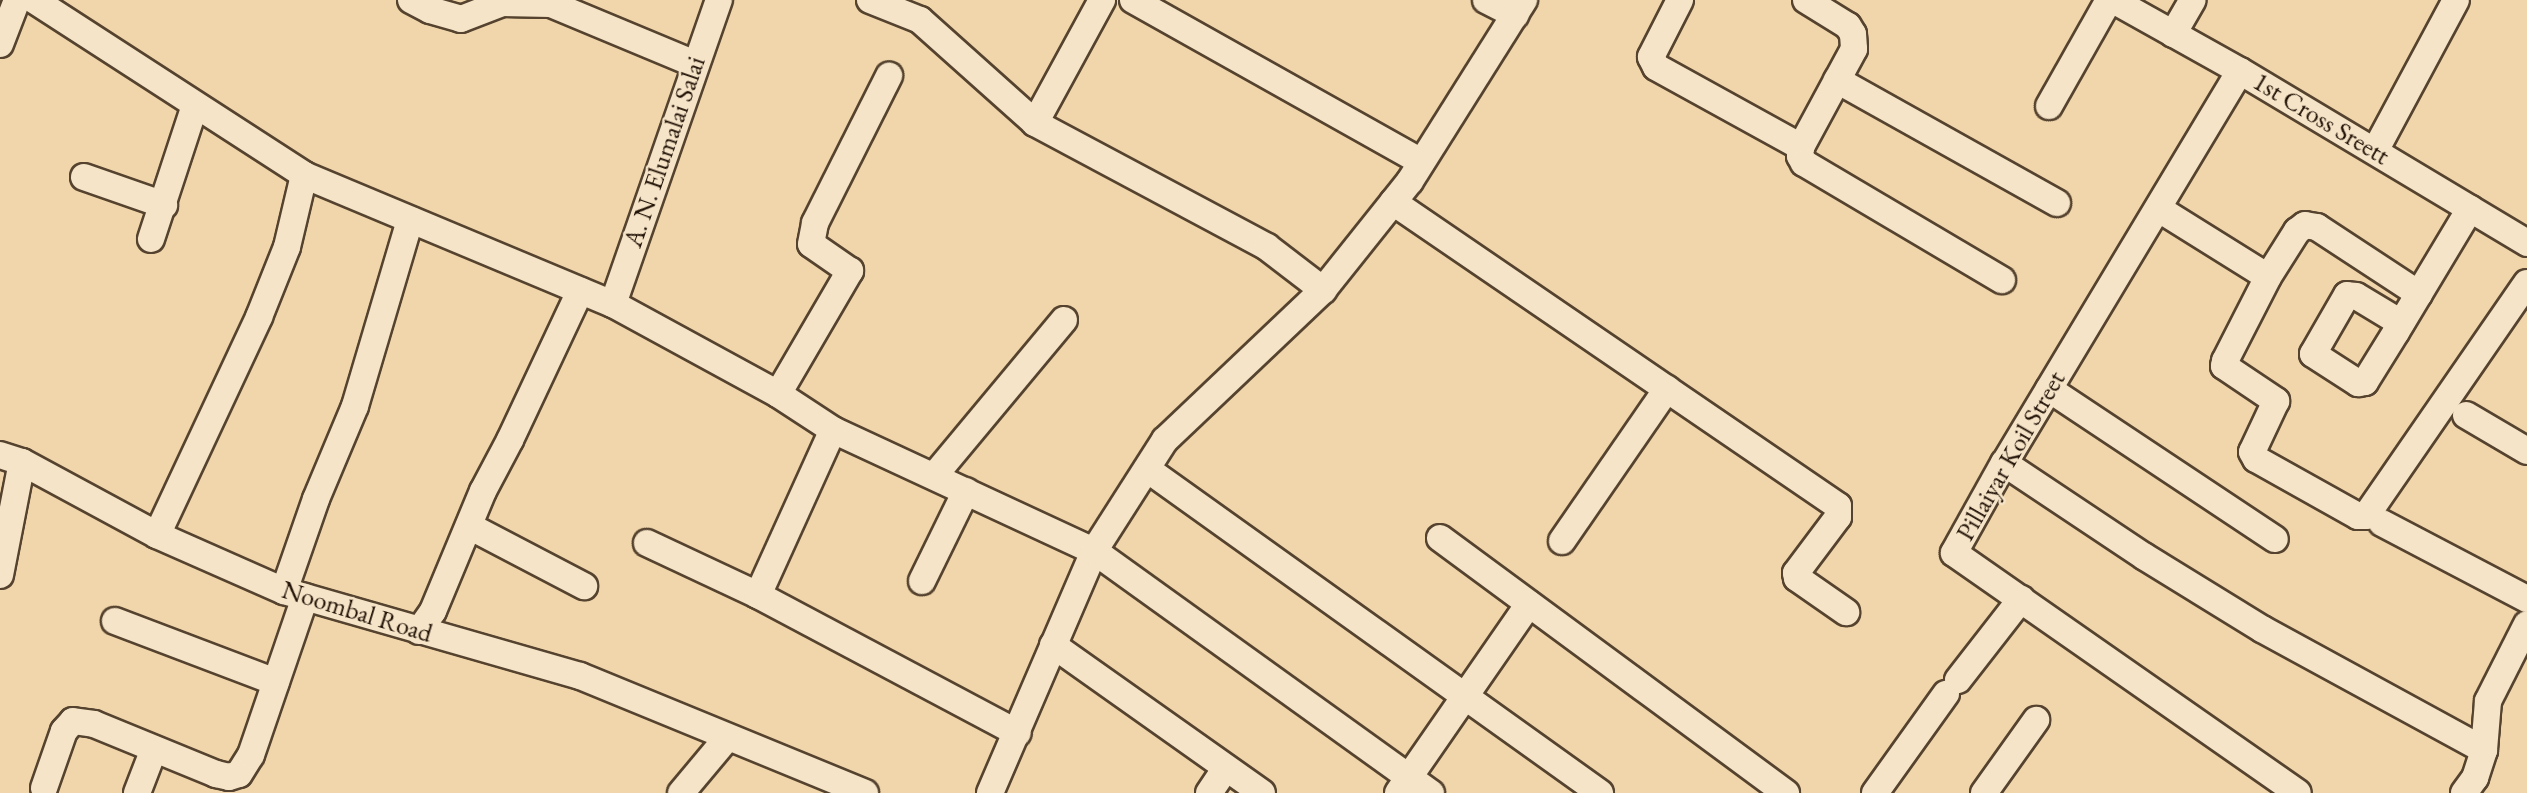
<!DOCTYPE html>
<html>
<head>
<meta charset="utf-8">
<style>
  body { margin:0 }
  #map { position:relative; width:2527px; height:793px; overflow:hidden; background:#f1d6ab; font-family:"EB Garamond",serif }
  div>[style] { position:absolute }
  .roads { filter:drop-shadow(2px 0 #55432f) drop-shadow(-2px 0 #55432f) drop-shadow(0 2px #55432f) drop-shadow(0 -2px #55432f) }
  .minor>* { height:26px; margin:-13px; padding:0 13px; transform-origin:13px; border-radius:13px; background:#f6e4c8 }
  span { translate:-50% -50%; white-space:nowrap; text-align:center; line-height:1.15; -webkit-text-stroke:5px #f6e4c8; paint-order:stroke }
  .street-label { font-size:26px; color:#211206 }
</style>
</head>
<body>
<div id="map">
  <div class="roads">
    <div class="minor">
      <i style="left:34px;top:0;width:322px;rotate:32.9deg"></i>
      <i style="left:304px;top:175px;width:335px;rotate:22.7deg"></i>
      <i style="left:613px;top:304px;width:188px;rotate:28.6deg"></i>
      <i style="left:778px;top:394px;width:66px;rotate:33.2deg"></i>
      <i style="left:833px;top:430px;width:288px;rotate:24.9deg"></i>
      <i style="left:1094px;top:551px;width:415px;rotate:35.7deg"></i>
      <i style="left:411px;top:0;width:21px;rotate:28deg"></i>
      <i style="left:430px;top:10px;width:32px;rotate:16deg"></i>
      <i style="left:461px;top:19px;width:44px;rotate:-21.3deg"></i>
      <i style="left:502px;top:3px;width:49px;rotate:1.2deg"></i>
      <i style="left:551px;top:4px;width:156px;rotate:22.6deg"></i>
      <i style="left:870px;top:0;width:54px;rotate:21.8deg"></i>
      <i style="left:920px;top:20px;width:154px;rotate:41.8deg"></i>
      <i style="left:1035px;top:123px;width:263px;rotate:28.1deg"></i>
      <i style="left:1267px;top:247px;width:71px;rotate:37.5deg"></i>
      <i style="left:1133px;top:0;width:331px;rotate:29.3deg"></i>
      <i style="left:1486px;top:0;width:33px;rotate:27deg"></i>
      <i style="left:1680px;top:0;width:64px;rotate:117deg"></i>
      <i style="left:1651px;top:57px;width:11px;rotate:63deg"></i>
      <i style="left:1656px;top:67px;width:166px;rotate:28.9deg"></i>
      <i style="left:1806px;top:0;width:49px;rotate:31.8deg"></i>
      <i style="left:1848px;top:26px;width:9px;rotate:58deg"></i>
      <i style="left:1853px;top:34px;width:15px;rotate:86deg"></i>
      <i style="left:1854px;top:49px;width:111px;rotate:118.4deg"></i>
      <i style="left:1801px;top:147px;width:9px;rotate:96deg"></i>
      <i style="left:1800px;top:156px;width:8px;rotate:60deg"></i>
      <i style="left:1804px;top:163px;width:230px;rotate:30.6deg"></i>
      <i style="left:2113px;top:0;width:145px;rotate:29.2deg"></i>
      <i style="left:2240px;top:71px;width:335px;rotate:30.9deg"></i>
      <i style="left:2173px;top:34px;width:39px;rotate:-60deg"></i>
      <i style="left:0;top:44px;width:47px;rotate:-68.9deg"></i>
      <i style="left:2240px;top:71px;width:458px;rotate:121deg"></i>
      <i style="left:2004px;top:463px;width:103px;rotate:119.1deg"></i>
      <i style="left:1954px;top:553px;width:419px;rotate:34.9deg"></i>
      <i style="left:1837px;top:80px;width:252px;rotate:29.2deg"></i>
      <i style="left:2049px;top:106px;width:122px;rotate:-60.5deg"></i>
      <i style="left:1035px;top:123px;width:140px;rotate:-61.4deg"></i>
      <i style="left:2375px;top:151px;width:171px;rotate:-61.8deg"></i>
      <i style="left:84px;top:177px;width:85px;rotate:19.3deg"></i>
      <i style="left:1393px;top:202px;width:539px;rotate:34.34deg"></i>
      <i style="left:1838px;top:506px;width:11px;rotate:90deg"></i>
      <i style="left:1838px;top:517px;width:70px;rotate:126.9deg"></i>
      <i style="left:1796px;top:573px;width:5px;rotate:79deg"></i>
      <i style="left:1797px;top:578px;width:60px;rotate:34.8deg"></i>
      <i style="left:2159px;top:209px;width:128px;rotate:32deg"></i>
      <i style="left:151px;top:239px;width:141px;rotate:-71.8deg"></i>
      <i style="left:2419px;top:294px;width:122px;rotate:-146.7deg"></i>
      <i style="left:2317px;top:227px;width:12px;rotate:-171deg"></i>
      <i style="left:2305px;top:225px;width:10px;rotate:143deg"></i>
      <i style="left:2297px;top:231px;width:54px;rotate:122.2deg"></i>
      <i style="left:2268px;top:277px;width:94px;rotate:117.1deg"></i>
      <i style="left:2225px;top:361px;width:5px;rotate:101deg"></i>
      <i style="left:2224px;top:366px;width:63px;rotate:33.9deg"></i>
      <i style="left:2276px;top:401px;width:56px;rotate:115.2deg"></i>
      <i style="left:2252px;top:452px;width:8px;rotate:60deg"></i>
      <i style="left:2256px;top:459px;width:117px;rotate:29.2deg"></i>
      <i style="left:2358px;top:516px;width:8px"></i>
      <i style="left:2366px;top:516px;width:283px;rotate:-55.4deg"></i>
      <i style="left:613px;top:304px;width:322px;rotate:-70.8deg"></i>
      <i style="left:2401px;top:323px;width:52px;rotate:-149deg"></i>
      <i style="left:2356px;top:296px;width:9px;rotate:-174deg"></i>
      <i style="left:2347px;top:295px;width:68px;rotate:120deg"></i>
      <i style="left:2313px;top:354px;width:54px;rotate:32.8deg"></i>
      <i style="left:2358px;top:383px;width:7px;rotate:-8deg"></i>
      <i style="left:2365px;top:382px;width:59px;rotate:-58.2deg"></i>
      <i style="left:2396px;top:332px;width:144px;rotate:-59deg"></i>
      <i style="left:2049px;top:389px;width:271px;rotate:33.6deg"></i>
      <i style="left:778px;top:394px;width:143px;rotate:-59.7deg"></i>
      <i style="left:850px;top:271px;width:47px;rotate:-145.3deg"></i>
      <i style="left:811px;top:244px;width:21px;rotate:-79deg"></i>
      <i style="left:815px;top:223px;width:165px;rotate:-63.3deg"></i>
      <i style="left:2466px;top:415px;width:71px;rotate:30.5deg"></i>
      <i style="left:0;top:455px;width:23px;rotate:18deg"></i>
      <i style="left:22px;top:462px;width:153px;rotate:28.4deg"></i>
      <i style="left:157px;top:535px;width:139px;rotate:23.8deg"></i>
      <i style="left:284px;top:591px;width:308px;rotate:16deg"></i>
      <i style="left:580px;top:676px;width:308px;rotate:22.3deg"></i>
      <i style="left:2004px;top:463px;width:169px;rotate:33.7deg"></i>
      <i style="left:2145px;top:557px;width:137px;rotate:31.6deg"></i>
      <i style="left:2262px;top:629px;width:253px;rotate:28.6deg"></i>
      <i style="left:1147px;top:469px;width:557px;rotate:35.57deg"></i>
      <i style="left:934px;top:476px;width:203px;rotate:-50.2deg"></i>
      <i style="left:2382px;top:523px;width:164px;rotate:27.7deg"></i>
      <i style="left:469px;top:526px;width:130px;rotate:27.6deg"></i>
      <i style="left:157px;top:535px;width:241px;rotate:-64.9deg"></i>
      <i style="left:259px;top:317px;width:75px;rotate:-68.2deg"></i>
      <i style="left:287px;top:247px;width:74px;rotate:-76.7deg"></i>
      <i style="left:1440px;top:538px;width:430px;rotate:36.4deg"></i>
      <i style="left:1562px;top:541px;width:185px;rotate:-55.4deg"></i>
      <i style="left:647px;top:543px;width:123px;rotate:25.1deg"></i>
      <i style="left:758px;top:595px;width:294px;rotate:28deg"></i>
      <i style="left:0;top:575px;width:115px;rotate:-79deg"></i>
      <i style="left:922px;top:581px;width:100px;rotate:-63.9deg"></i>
      <i style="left:284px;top:591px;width:97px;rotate:-70.8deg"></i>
      <i style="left:316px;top:499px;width:101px;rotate:-67.2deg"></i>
      <i style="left:355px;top:406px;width:194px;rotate:-73.5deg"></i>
      <i style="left:758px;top:595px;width:181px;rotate:-65.6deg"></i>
      <i style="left:115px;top:621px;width:172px;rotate:20.8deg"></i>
      <i style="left:419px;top:631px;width:24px;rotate:-55deg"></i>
      <i style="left:433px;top:611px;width:130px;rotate:-67.4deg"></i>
      <i style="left:483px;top:491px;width:58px;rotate:-62.1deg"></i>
      <i style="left:510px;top:440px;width:165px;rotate:-64.8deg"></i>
      <i style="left:1053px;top:645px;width:256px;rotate:35.3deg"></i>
      <i style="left:1958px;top:680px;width:103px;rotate:-52.1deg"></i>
      <i style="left:44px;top:788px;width:60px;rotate:-70.7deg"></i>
      <i style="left:64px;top:731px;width:13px;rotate:-48deg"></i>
      <i style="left:73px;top:721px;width:21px;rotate:8deg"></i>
      <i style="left:94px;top:724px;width:132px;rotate:22.3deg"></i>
      <i style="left:216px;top:774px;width:13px;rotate:13deg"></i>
      <i style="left:229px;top:777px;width:10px;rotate:-17deg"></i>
      <i style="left:239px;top:774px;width:22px;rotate:-58deg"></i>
      <i style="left:251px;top:755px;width:167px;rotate:-71.1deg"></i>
      <i style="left:137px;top:793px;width:47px;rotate:-68.9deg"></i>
      <i style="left:681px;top:793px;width:72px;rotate:-50.1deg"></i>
      <i style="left:990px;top:793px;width:263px;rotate:-66.7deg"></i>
      <i style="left:1094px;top:551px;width:132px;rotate:-57.4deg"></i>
      <i style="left:1165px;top:440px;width:218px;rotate:-43.5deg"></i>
      <i style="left:1323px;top:290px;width:139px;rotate:-51.4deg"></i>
      <i style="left:1410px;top:181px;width:214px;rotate:-57.8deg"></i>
      <i style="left:1209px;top:793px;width:30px;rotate:-56deg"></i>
      <i style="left:1398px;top:793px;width:230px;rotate:-55.3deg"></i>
      <i style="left:1875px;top:793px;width:122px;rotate:-54.4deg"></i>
      <i style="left:1984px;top:793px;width:90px;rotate:-54.5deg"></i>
      <i style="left:2464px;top:793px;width:19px;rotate:-54deg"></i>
      <i style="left:2475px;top:778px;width:29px;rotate:-72deg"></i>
      <i style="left:2484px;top:750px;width:49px;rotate:-85.3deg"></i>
      <i style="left:2488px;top:701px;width:86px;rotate:-63.1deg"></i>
    </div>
  </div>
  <div class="street-label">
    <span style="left:2321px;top:119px;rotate:31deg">1st Cross Sreett</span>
    <span style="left:665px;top:152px;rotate:-71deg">A. N. Elumalai Salai</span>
    <span style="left:2011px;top:456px;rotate:-60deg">Pillaiyar Koil Street</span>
    <span style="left:357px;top:612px;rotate:17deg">Noombal Road</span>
  </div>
</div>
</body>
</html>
